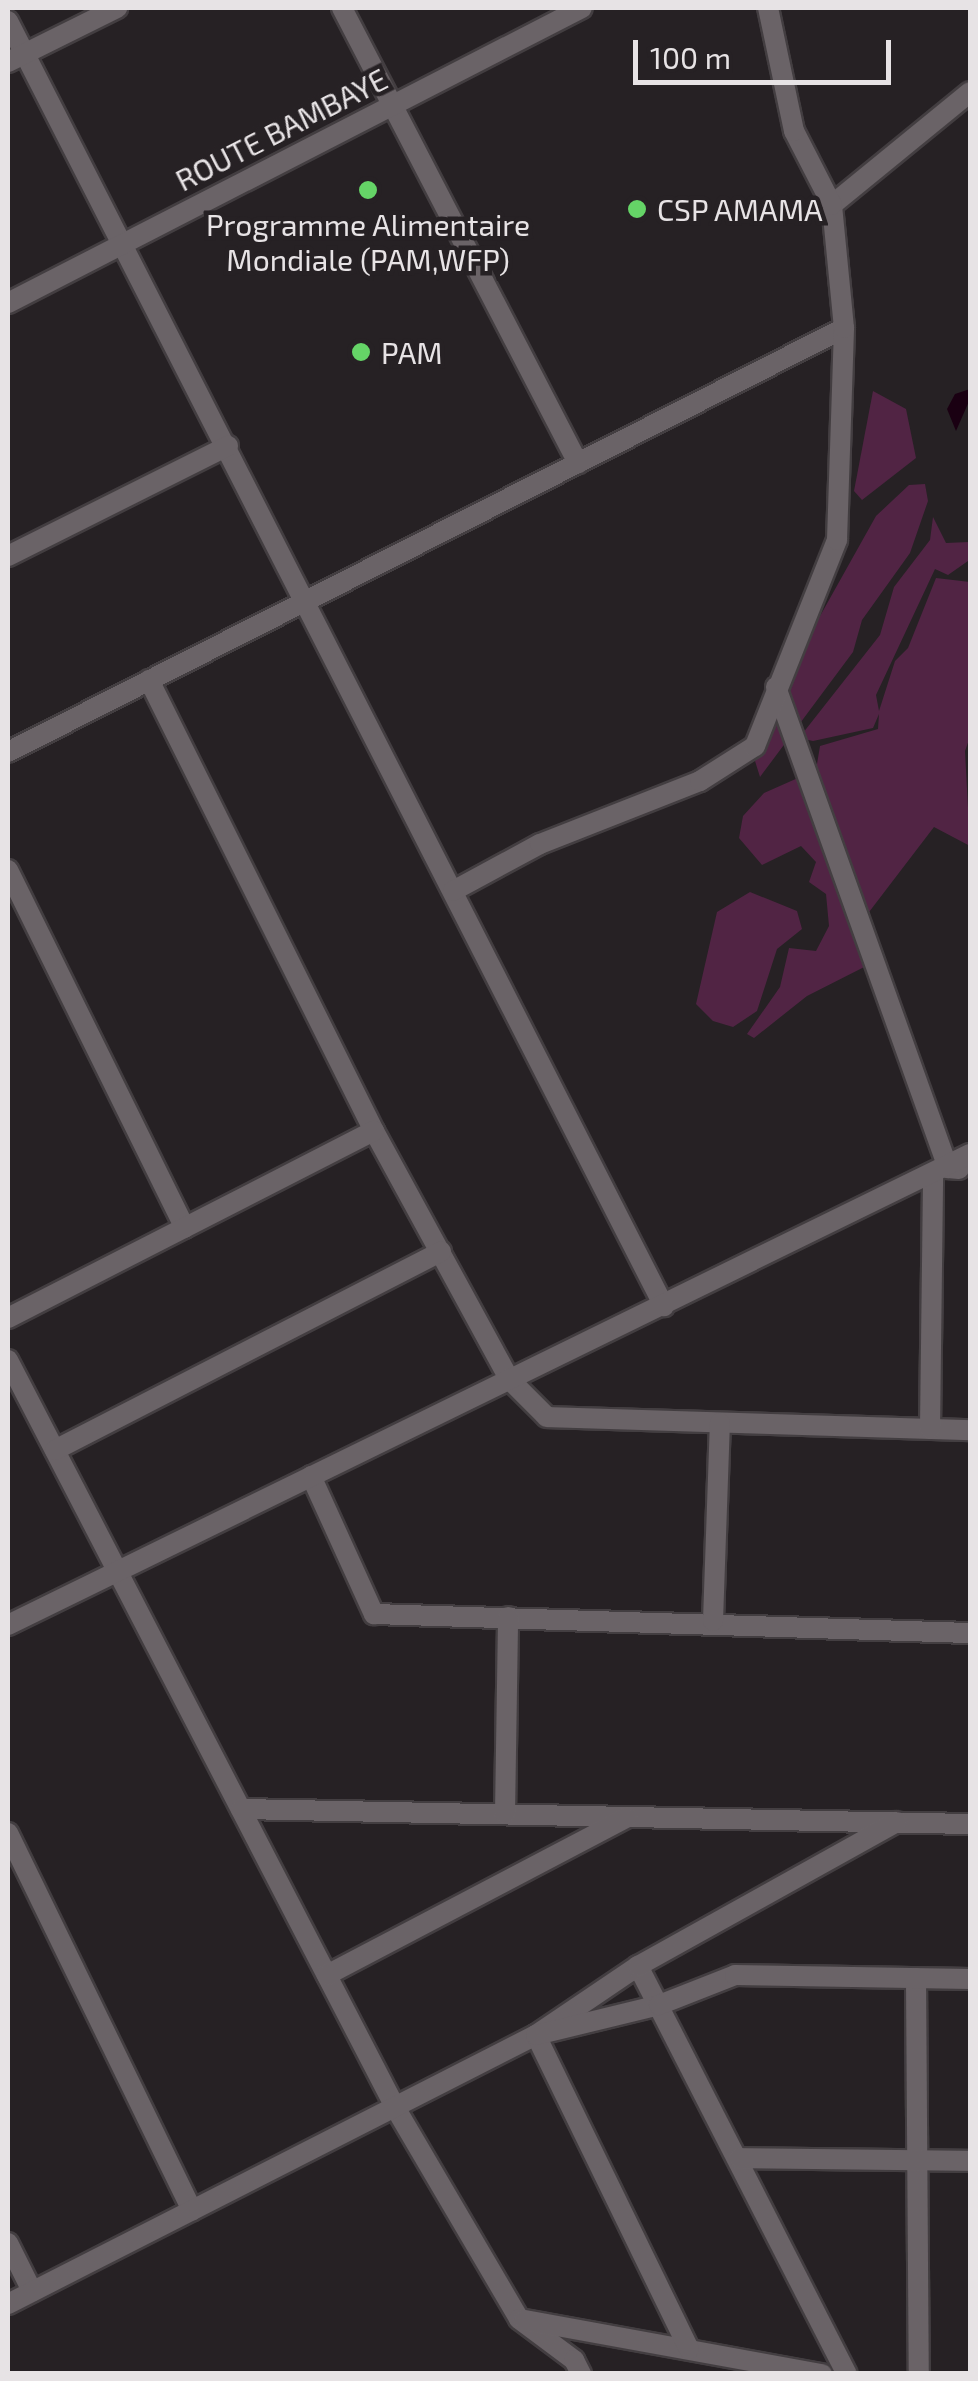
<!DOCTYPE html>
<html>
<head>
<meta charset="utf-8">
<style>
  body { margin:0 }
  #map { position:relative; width:978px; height:2381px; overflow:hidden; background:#262124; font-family:"Exo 2",sans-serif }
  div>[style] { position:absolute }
  .green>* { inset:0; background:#512444 }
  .water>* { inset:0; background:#1a0012 }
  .roads { filter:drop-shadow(2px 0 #433e41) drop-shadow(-2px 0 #433e41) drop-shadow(0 2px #433e41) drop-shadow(0 -2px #433e41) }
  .minor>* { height:20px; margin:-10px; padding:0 10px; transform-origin:10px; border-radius:10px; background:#6a6367 }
  .dots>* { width:28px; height:28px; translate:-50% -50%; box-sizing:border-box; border:5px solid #262124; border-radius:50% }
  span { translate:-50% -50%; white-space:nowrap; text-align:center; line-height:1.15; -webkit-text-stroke:9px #262124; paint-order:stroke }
  .street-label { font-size:30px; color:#e7e3e5 }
  .poi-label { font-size:30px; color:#e7e3e5 }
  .left { translate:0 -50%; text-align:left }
  .frame { position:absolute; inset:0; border:10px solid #e7e3e5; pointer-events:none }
  .scale { position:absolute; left:633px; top:40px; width:258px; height:45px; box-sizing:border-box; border:5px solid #e7e3e5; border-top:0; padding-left:12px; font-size:30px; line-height:35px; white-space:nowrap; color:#e7e3e5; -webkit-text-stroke:8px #262124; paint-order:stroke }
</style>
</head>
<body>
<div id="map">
  <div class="green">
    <i style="clip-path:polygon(873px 391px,906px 409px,916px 458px,862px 500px,854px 491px)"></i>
    <i style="clip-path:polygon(925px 484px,928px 501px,910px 553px,862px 620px,853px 652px,760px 777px,755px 761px,773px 700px,876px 516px,909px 485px)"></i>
    <i style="clip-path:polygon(933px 517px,946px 543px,969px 542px,968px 561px,948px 575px,935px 569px,876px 695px,879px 711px,895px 661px,908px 648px,936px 578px,970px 582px,970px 737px,965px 751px,970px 846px,934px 827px,866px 916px,878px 960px,807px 996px,754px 1038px,747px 1034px,780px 987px,789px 948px,816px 951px,829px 926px,826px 894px,809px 882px,816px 862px,801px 846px,762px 865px,739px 838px,743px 816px,764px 793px,816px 770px,820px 746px,878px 729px,879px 714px,873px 728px,813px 741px,799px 738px,880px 635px,894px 587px,930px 540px)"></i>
    <i style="clip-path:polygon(750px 892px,797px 911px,802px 929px,777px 949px,757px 1011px,733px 1027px,713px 1021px,696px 1004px,717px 912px)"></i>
  </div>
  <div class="water">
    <i style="clip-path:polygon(970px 389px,970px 399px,956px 431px,947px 409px,955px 394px)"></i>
  </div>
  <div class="roads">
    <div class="minor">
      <i style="left:342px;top:8px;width:513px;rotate:62.59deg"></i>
      <i style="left:8px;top:21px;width:1443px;rotate:62.96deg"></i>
      <i style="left:8px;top:62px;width:122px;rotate:-26.4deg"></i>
      <i style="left:832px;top:205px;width:178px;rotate:-39.3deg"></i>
      <i style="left:8px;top:303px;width:645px;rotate:-27.2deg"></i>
      <i style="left:8px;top:556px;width:246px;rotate:-26.6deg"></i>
      <i style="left:149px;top:680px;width:504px;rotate:63.49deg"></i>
      <i style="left:374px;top:1131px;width:284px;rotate:61.4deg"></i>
      <i style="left:510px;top:1380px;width:52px;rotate:45deg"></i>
      <i style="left:547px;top:1417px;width:423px;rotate:1.8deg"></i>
      <i style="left:776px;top:687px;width:511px;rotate:70.32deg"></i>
      <i style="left:948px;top:1168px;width:11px;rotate:5deg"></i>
      <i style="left:8px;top:752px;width:937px;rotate:-26.89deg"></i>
      <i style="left:8px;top:870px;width:399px;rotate:63.7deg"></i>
      <i style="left:453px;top:891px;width:99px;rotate:-28.4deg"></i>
      <i style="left:540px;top:844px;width:172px;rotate:-21.5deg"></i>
      <i style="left:700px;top:781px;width:65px;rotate:-32.5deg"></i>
      <i style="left:755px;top:746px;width:222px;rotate:-68.3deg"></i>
      <i style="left:837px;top:540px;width:212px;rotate:-88.1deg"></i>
      <i style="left:844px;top:328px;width:124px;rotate:-95.6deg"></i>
      <i style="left:832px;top:205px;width:83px;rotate:-117.2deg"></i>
      <i style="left:794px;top:131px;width:126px;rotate:-101.9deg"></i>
      <i style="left:8px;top:1318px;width:411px;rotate:-27.1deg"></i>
      <i style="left:8px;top:1360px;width:844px;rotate:62.61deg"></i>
      <i style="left:396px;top:2109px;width:243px;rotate:59.6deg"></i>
      <i style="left:519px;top:2319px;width:69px;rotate:36.7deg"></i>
      <i style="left:574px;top:2360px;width:16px;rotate:63deg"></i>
      <i style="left:930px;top:1429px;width:253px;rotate:-89.3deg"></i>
      <i style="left:55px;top:1450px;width:434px;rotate:-27.2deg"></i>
      <i style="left:311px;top:1476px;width:152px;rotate:65.5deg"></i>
      <i style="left:374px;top:1614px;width:596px;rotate:1.83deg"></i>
      <i style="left:713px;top:1621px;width:198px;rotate:-88deg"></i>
      <i style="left:8px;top:1625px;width:1071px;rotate:-26.09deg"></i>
      <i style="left:241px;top:1809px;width:729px;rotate:1.18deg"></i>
      <i style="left:505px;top:1814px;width:197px;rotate:-89.1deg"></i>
      <i style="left:8px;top:1833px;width:420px;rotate:64deg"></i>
      <i style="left:638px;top:1966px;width:458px;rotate:62.9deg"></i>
      <i style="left:327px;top:1975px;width:338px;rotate:-27.7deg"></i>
      <i style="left:916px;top:1978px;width:396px;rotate:89.6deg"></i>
      <i style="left:739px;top:2158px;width:231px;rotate:0.7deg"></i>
      <i style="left:8px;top:2243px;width:54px;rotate:63.4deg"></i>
      <i style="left:8px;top:2304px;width:593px;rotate:-27deg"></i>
      <i style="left:536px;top:2035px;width:123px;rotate:-34.1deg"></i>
      <i style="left:638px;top:1966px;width:296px;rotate:-29.1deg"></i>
      <i style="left:524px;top:2320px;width:303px;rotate:10.3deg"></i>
      <i style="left:689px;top:2349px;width:349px;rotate:-116deg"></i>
      <i style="left:536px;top:2035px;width:127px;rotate:-13.7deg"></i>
      <i style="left:659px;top:2005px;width:82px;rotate:-21.5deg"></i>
      <i style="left:735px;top:1975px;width:235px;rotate:1deg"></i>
    </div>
  </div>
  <div class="dots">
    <i style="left:368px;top:190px;background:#65d467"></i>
    <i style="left:637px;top:209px;background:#65d467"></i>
    <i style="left:361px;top:352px;background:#65d467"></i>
  </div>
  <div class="street-label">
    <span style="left:281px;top:129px;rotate:-27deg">ROUTE BAMBAYE</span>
  </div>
  <div class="poi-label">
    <span class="left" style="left:657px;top:209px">CSP AMAMA</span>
    <span style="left:368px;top:241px">Programme Alimentaire<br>Mondiale (PAM,WFP)</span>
    <span class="left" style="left:381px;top:352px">PAM</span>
  </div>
  <div class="frame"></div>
  <div class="scale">100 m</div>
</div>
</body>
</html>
